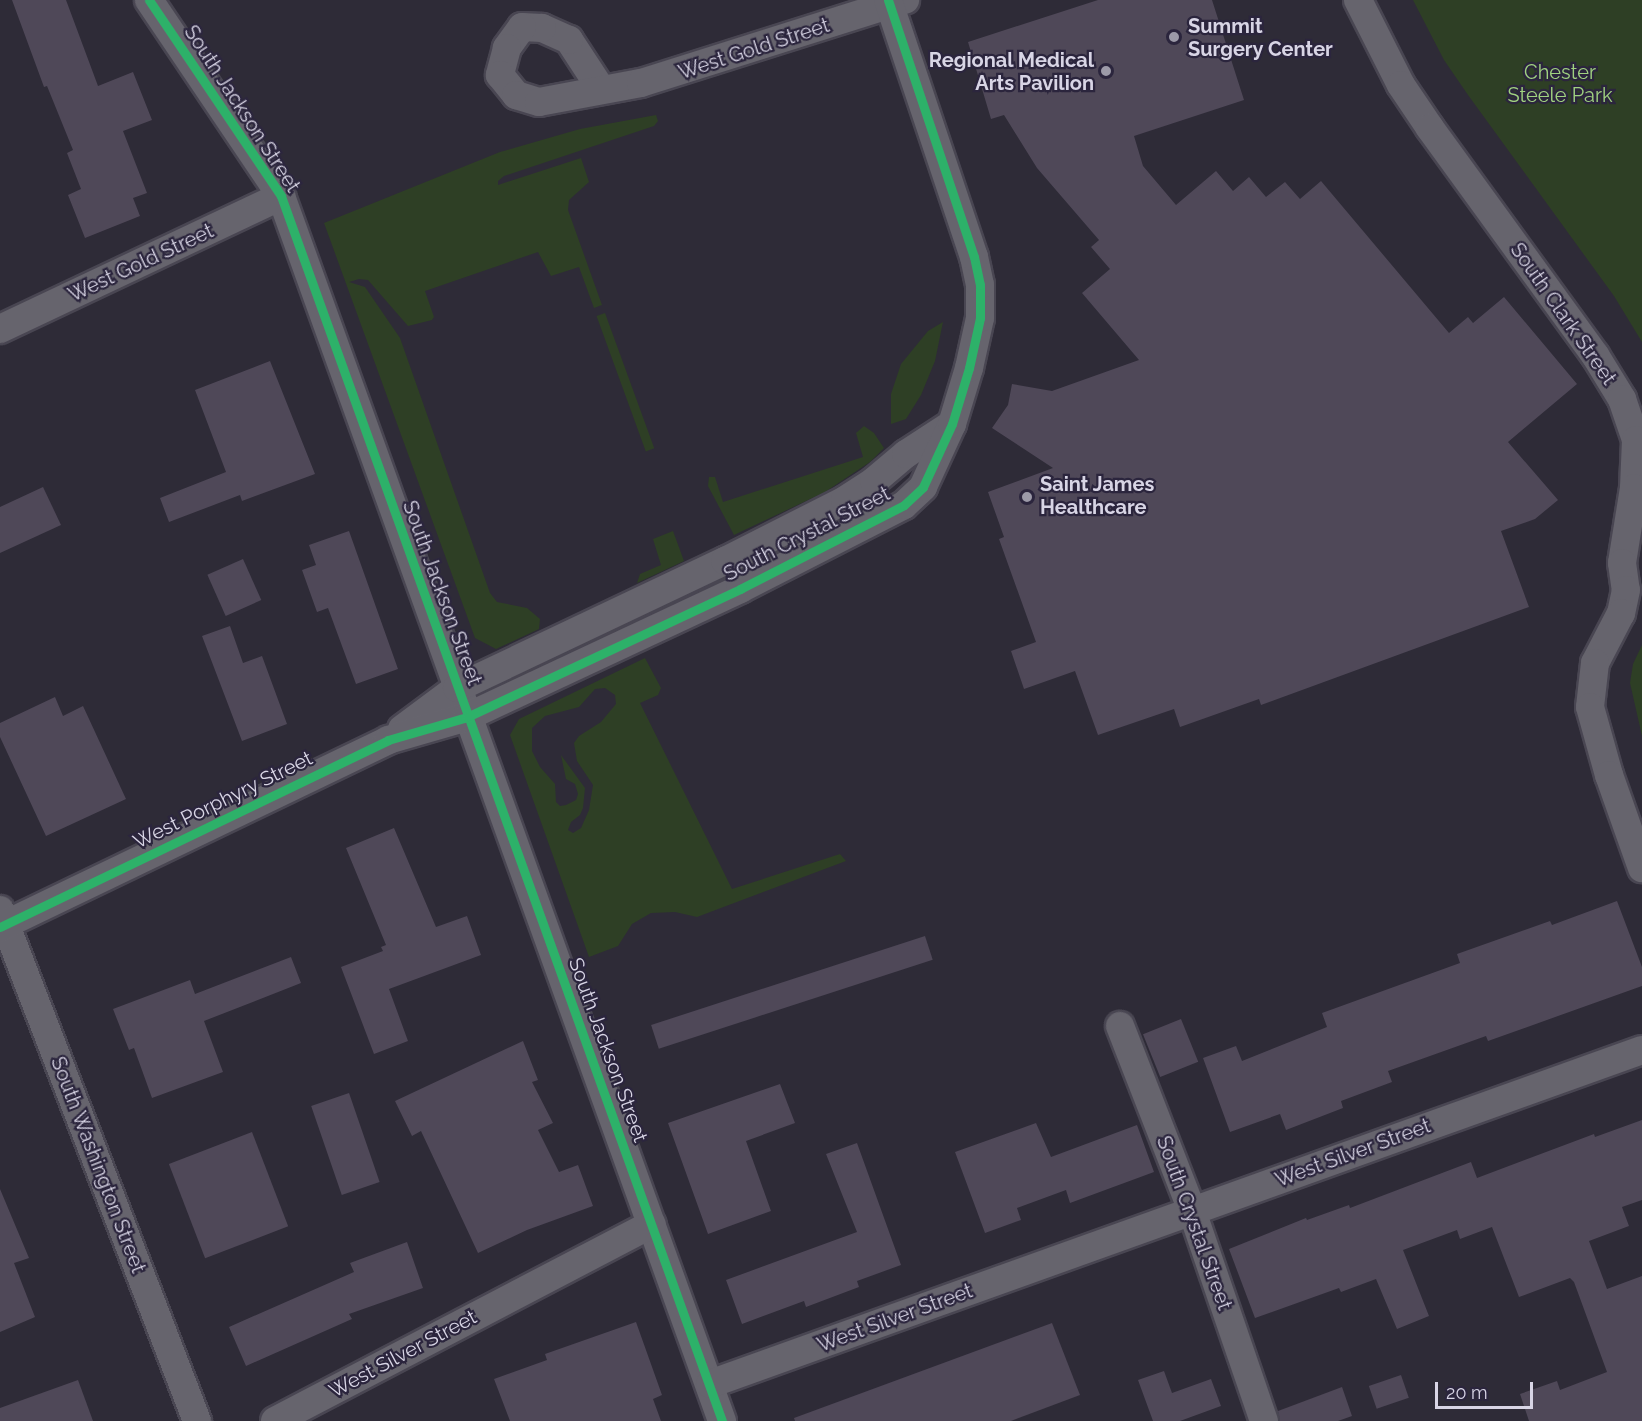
<!DOCTYPE html>
<html>
<head>
<meta charset="utf-8">
<style>
  body { margin:0 }
  #map { position:relative; width:1642px; height:1421px; overflow:hidden; background:#2e2b37; font-family:Raleway,sans-serif }
  div>[style] { position:absolute }
  .green>* { inset:0; background:#2e3f25; transform-origin:0 0 }
  .building>* { inset:0; background:#4f4858; transform-origin:0 0 }
  .roads { filter:drop-shadow(2px 0 #494652) drop-shadow(-2px 0 #494652) drop-shadow(0 2px #494652) drop-shadow(0 -2px #494652) }
  .street>* { height:28px; margin:-14px; padding:0 14px; transform-origin:14px; border-radius:14px; background:#66646d }
  .cycleway>* { height:9px; margin:-4.5px; padding:0 4.5px; transform-origin:4.5px; border-radius:4.5px; background:#2db169 }
  .dots>* { width:16px; height:16px; translate:-50% -50%; box-sizing:border-box; border:3px solid #2b253d; border-radius:50% }
  span { translate:-50% -50%; white-space:nowrap; text-align:center; line-height:1.15; -webkit-text-stroke:4.5px #2b253d; paint-order:stroke }
  .poi-label { font-size:20px; color:#d8d5e5; font-weight:700 }
  .left { translate:0 -50%; text-align:left }
  .right { translate:-100% -50%; text-align:right }
  .street-label { font-size:20px; color:#d8d5e5 }
  .park-label { font-size:20px; color:#a0d280 }
  .scale { position:absolute; left:1435px; top:1382px; width:98px; height:27px; box-sizing:border-box; border:3px solid #d8d5e5; border-top:0; padding-left:8px; font-size:18px; line-height:21px; white-space:nowrap; color:#d8d5e5; -webkit-text-stroke:4px #2b253d; paint-order:stroke }
</style>
</head>
<body>
<div id="map">
  <div class="green">
    <i style="clip-path:polygon(1413px 0,1642px 0,1642px 342px,1614px 296px,1468px 95px,1444px 60px)"></i>
    <i style="clip-path:polygon(656px 115px,658px 121px,654px 126px,504px 176px,498px 181px,498px 185px,581px 158px,589px 182px,569px 200px,568px 210px,602px 305px,594px 308px,579px 267px,551px 276px,538px 252px,425px 291px,434px 317px,432px 320px,408px 326px,368px 280px,359px 279px,349px 282px,365px 287px,400px 338px,490px 593px,497px 602px,527px 608px,540px 619px,539px 629px,496px 649px,475px 638px,324px 223px,500px 152px,580px 129px)"></i>
    <i style="left:605px;top:313px;width:144px;height:9px;rotate:70deg"></i>
    <i style="clip-path:polygon(943px 322px,935px 361px,921px 395px,906px 419px,891px 424px,891px 394px,901px 364px,928px 331px)"></i>
    <i style="clip-path:polygon(864px 426px,874px 433px,884px 448px,870px 462px,825px 492px,734px 535px,708px 486px,709px 477px,715px 477px,723px 502px,863px 457px,856px 433px)"></i>
    <i style="clip-path:polygon(673px 531px,684px 561px,637px 583px,640px 574px,661px 565px,653px 539px)"></i>
    <i style="clip-path:polygon(1642px 645px,1642px 736px,1630px 683px,1633px 664px)"></i>
    <i style="clip-path:polygon(evenodd,645px 658px,661px 688px,658px 695px,640px 703px,732px 889px,840px 854px,846px 861px,697px 917px,675px 912px,651px 913px,632px 924px,618px 946px,589px 957px,510px 735px,519px 719px,645px 658px,605px 688px,615px 695px,616px 704px,601px 722px,579px 736px,574px 743px,577px 761px,593px 785px,589px 810px,581px 828px,573px 833px,568px 830px,571px 822px,580px 815px,583px 808px,585px 788px,561px 755px,566px 779px,575px 784px,578px 794px,576px 800px,566px 805px,560px 806px,556px 802px,555px 784px,540px 767px,532px 751px,532px 728px,545px 716px,579px 707px,595px 689px,605px 688px)"></i>
  </div>
  <div class="building">
    <i style="clip-path:polygon(12px 0,66px 0,98px 86px,133px 72px,152px 120px,123px 131px,147px 193px,133px 198px,140px 216px,85px 238px,68px 195px,81px 189px,67px 153px,73px 150px,47px 86px,44px 87px)"></i>
    <i style="clip-path:polygon(1098px 0,1212px 0,1244px 100px,1134px 136px,1143px 166px,1176px 205px,1216px 171px,1233px 191px,1249px 177px,1266px 197px,1285px 182px,1300px 199px,1321px 181px,1449px 333px,1468px 317px,1473px 323px,1504px 297px,1577px 384px,1508px 442px,1558px 500px,1535px 519px,1501px 531px,1529px 607px,1261px 705px,1259px 699px,1180px 727px,1174px 709px,1098px 735px,1075px 671px,1024px 689px,1011px 651px,1036px 642px,999px 539px,1004px 537px,988px 492px,1053px 468px,992px 428px,1008px 405px,1012px 384px,1052px 391px,1139px 360px,1082px 293px,1110px 269px,1091px 247px,1099px 240px,1037px 168px,1004px 115px,991px 119px,968px 42px)"></i>
    <i style="clip-path:polygon(270px 361px,315px 474px,242px 501px,240px 495px,169px 522px,160px 498px,226px 472px,195px 390px)"></i>
    <i style="clip-path:polygon(43px 487px,61px 525px,0 553px,0 507px)"></i>
    <i style="clip-path:polygon(349px 531px,398px 669px,356px 684px,328px 608px,317px 612px,302px 570px,316px 565px,309px 545px)"></i>
    <i style="left:243px;top:559px;width:45px;height:39px;rotate:66deg"></i>
    <i style="clip-path:polygon(230px 626px,243px 663px,262px 656px,287px 724px,242px 741px,202px 636px)"></i>
    <i style="clip-path:polygon(55px 697px,63px 716px,83px 706px,126px 799px,46px 836px,0 737px,0 723px)"></i>
    <i style="clip-path:polygon(394px 828px,436px 927px,467px 916px,481px 955px,389px 989px,408px 1041px,374px 1054px,341px 967px,383px 951px,381px 947px,386px 945px,346px 848px)"></i>
    <i style="clip-path:polygon(1617px 901px,1642px 967px,1642px 986px,1488px 1041px,1486px 1036px,1388px 1071px,1392px 1082px,1341px 1101px,1343px 1108px,1286px 1130px,1280px 1114px,1230px 1132px,1203px 1058px,1236px 1046px,1242px 1061px,1327px 1027px,1322px 1013px,1460px 963px,1457px 954px,1550px 921px,1552px 925px)"></i>
    <i style="left:925px;top:936px;width:25px;height:288px;rotate:72deg"></i>
    <i style="clip-path:polygon(291px 957px,301px 983px,204px 1021px,223px 1072px,152px 1098px,134px 1048px,129px 1050px,113px 1009px,190px 980px,195px 994px)"></i>
    <i style="left:1181px;top:1019px;width:46px;height:41px;rotate:68deg"></i>
    <i style="clip-path:polygon(523px 1041px,538px 1080px,532px 1082px,553px 1123px,538px 1130px,559px 1172px,578px 1165px,593px 1206px,527px 1230px,478px 1253px,421px 1131px,412px 1136px,395px 1101px)"></i>
    <i style="clip-path:polygon(780px 1084px,795px 1123px,746px 1141px,771px 1211px,708px 1234px,668px 1123px)"></i>
    <i style="left:349px;top:1093px;width:94px;height:40px;rotate:71deg"></i>
    <i style="clip-path:polygon(1642px 1120px,1642px 1200px,1622px 1207px,1629px 1226px,1589px 1241px,1607px 1289px,1642px 1276px,1642px 1421px,1529px 1421px,1520px 1394px,1557px 1381px,1560px 1390px,1607px 1372px,1574px 1282px,1570px 1278px,1519px 1297px,1492px 1227px,1460px 1239px,1457px 1230px,1403px 1250px,1429px 1316px,1397px 1329px,1376px 1279px,1341px 1292px,1339px 1288px,1255px 1318px,1229px 1249px,1306px 1218px,1307px 1220px,1349px 1205px,1350px 1208px,1471px 1162px,1477px 1178px,1594px 1134px,1595px 1137px)"></i>
    <i style="clip-path:polygon(1036px 1123px,1051px 1157px,1137px 1125px,1154px 1172px,1070px 1203px,1066px 1190px,1017px 1208px,1021px 1220px,985px 1233px,955px 1152px)"></i>
    <i style="left:252px;top:1132px;width:101px;height:89px;rotate:69deg"></i>
    <i style="clip-path:polygon(857px 1143px,901px 1265px,857px 1281px,859px 1287px,806px 1307px,804px 1301px,742px 1324px,726px 1280px,857px 1232px,826px 1154px)"></i>
    <i style="clip-path:polygon(0 1189px,29px 1258px,14px 1263px,35px 1317px,0 1332px)"></i>
    <i style="clip-path:polygon(407px 1242px,423px 1288px,349px 1314px,352px 1319px,246px 1366px,229px 1327px,354px 1272px,350px 1263px)"></i>
    <i style="clip-path:polygon(636px 1322px,662px 1395px,653px 1399px,661px 1421px,510px 1421px,494px 1379px,547px 1360px,545px 1354px)"></i>
    <i style="clip-path:polygon(1052px 1323px,1080px 1395px,1011px 1421px,795px 1421px,794px 1418px)"></i>
    <i style="clip-path:polygon(1164px 1371px,1172px 1393px,1211px 1379px,1221px 1406px,1180px 1421px,1153px 1421px,1138px 1380px)"></i>
    <i style="left:1401px;top:1375px;width:24px;height:34px;rotate:71deg"></i>
    <i style="clip-path:polygon(78px 1380px,93px 1421px,0 1421px,0 1408px)"></i>
    <i style="clip-path:polygon(1342px 1387px,1352px 1416px,1338px 1421px,1280px 1421px,1278px 1411px)"></i>
  </div>
  <div class="roads">
    <div class="street">
      <i style="left:149px;top:0;width:236px;rotate:56deg"></i>
      <i style="left:281px;top:196px;width:1302px;rotate:70.2deg"></i>
      <i style="left:1358px;top:0;width:95px;rotate:63.2deg"></i>
      <i style="left:1401px;top:85px;width:52px;rotate:56deg"></i>
      <i style="left:1430px;top:128px;width:281px;rotate:54deg"></i>
      <i style="left:1595px;top:355px;width:52px;rotate:58.5deg"></i>
      <i style="left:1622px;top:399px;width:43px;rotate:71.1deg"></i>
      <i style="left:1636px;top:440px;width:48px;rotate:92.4deg"></i>
      <i style="left:1634px;top:488px;width:76px;rotate:99.1deg"></i>
      <i style="left:1622px;top:563px;width:27px;rotate:82deg"></i>
      <i style="left:1626px;top:590px;width:24px;rotate:102deg"></i>
      <i style="left:1621px;top:613px;width:56px;rotate:117.5deg"></i>
      <i style="left:1595px;top:663px;width:44px;rotate:96.5deg"></i>
      <i style="left:1590px;top:707px;width:71px;rotate:74.4deg"></i>
      <i style="left:1609px;top:775px;width:99px;rotate:70.5deg"></i>
      <i style="left:601px;top:89px;width:59px;rotate:-123.1deg"></i>
      <i style="left:569px;top:40px;width:30px;rotate:-156deg"></i>
      <i style="left:542px;top:28px;width:20px;rotate:-177deg"></i>
      <i style="left:522px;top:27px;width:26px;rotate:126deg"></i>
      <i style="left:507px;top:48px;width:28px;rotate:105deg"></i>
      <i style="left:500px;top:75px;width:26px;rotate:51deg"></i>
      <i style="left:516px;top:95px;width:24px;rotate:17deg"></i>
      <i style="left:539px;top:102px;width:104px;rotate:-10.6deg"></i>
      <i style="left:641px;top:83px;width:277px;rotate:-17.5deg"></i>
      <i style="left:0;top:329px;width:311px;rotate:-25.3deg"></i>
      <i style="left:402px;top:729px;width:69px;rotate:-36.7deg"></i>
      <i style="left:457px;top:688px;width:297px;rotate:-25.4deg"></i>
      <i style="left:725px;top:561px;width:135px;rotate:-26.9deg"></i>
      <i style="left:845px;top:500px;width:35px;rotate:-33deg"></i>
      <i style="left:874px;top:481px;width:42px;rotate:-40.2deg"></i>
      <i style="left:906px;top:454px;width:55px;rotate:-33.1deg"></i>
      <i style="left:0;top:910px;width:548px;rotate:68.92deg"></i>
      <i style="left:0;top:927px;width:431px;rotate:-25.7deg"></i>
      <i style="left:388px;top:740px;width:82px;rotate:-16.2deg"></i>
      <i style="left:467px;top:717px;width:302px;rotate:-25.1deg"></i>
      <i style="left:740px;top:589px;width:184px;rotate:-27.1deg"></i>
      <i style="left:904px;top:505px;width:26px;rotate:-43deg"></i>
      <i style="left:923px;top:487px;width:69px;rotate:-65.3deg"></i>
      <i style="left:952px;top:424px;width:59px;rotate:-73.1deg"></i>
      <i style="left:969px;top:368px;width:51px;rotate:-77.6deg"></i>
      <i style="left:980px;top:318px;width:33px;rotate:-90deg"></i>
      <i style="left:980px;top:285px;width:29px;rotate:-102deg"></i>
      <i style="left:974px;top:257px;width:271px;rotate:-108.5deg"></i>
      <i style="left:1120px;top:1026px;width:199px;rotate:68.7deg"></i>
      <i style="left:1192px;top:1211px;width:222px;rotate:71.1deg"></i>
      <i style="left:710px;top:1384px;width:990px;rotate:-19.72deg"></i>
      <i style="left:275px;top:1421px;width:425px;rotate:-27.6deg"></i>
    </div>
  </div>
  <div class="cycleway">
    <i style="left:149px;top:0;width:236px;rotate:56deg"></i>
    <i style="left:281px;top:196px;width:1302px;rotate:70.2deg"></i>
    <i style="left:0;top:927px;width:431px;rotate:-25.7deg"></i>
    <i style="left:388px;top:740px;width:82px;rotate:-16.2deg"></i>
    <i style="left:467px;top:717px;width:302px;rotate:-25.1deg"></i>
    <i style="left:740px;top:589px;width:184px;rotate:-27.1deg"></i>
    <i style="left:904px;top:505px;width:26px;rotate:-43deg"></i>
    <i style="left:923px;top:487px;width:69px;rotate:-65.3deg"></i>
    <i style="left:952px;top:424px;width:59px;rotate:-73.1deg"></i>
    <i style="left:969px;top:368px;width:51px;rotate:-77.6deg"></i>
    <i style="left:980px;top:318px;width:33px;rotate:-90deg"></i>
    <i style="left:980px;top:285px;width:29px;rotate:-102deg"></i>
    <i style="left:974px;top:257px;width:271px;rotate:-108.5deg"></i>
  </div>
  <div class="dots">
    <i style="left:1174px;top:37px;background:#9c9aa8"></i>
    <i style="left:1106px;top:71px;background:#9c9aa8"></i>
    <i style="left:1027px;top:497px;background:#9c9aa8"></i>
  </div>
  <div class="poi-label">
    <span class="left" style="left:1188px;top:38px">Summit<br>Surgery Center</span>
    <span class="right" style="left:1094px;top:72px">Regional Medical<br>Arts Pavilion</span>
    <span class="left" style="left:1040px;top:496px">Saint James<br>Healthcare</span>
  </div>
  <div class="street-label">
    <span style="left:754px;top:49px;rotate:-18deg">West Gold Street</span>
    <span style="left:242px;top:109px;rotate:57deg">South Jackson Street</span>
    <span style="left:141px;top:263px;rotate:-25deg">West Gold Street</span>
    <span style="left:1563px;top:314px;rotate:55deg">South Clark Street</span>
    <span style="left:807px;top:534px;rotate:-27deg">South Crystal Street</span>
    <span style="left:442px;top:593px;rotate:70deg">South Jackson Street</span>
    <span style="left:223px;top:800px;rotate:-26deg">West Porphyry Street</span>
    <span style="left:608px;top:1050px;rotate:70deg">South Jackson Street</span>
    <span style="left:1353px;top:1153px;rotate:-20deg">West Silver Street</span>
    <span style="left:98px;top:1165px;rotate:69deg">South Washington Street</span>
    <span style="left:1194px;top:1223px;rotate:70deg">South Crystal Street</span>
    <span style="left:895px;top:1318px;rotate:-20deg">West Silver Street</span>
    <span style="left:403px;top:1354px;rotate:-28deg">West Silver Street</span>
  </div>
  <div class="park-label">
    <span style="left:1560px;top:84px">Chester<br>Steele Park</span>
  </div>
  <div class="scale">20 m</div>
</div>
</body>
</html>
